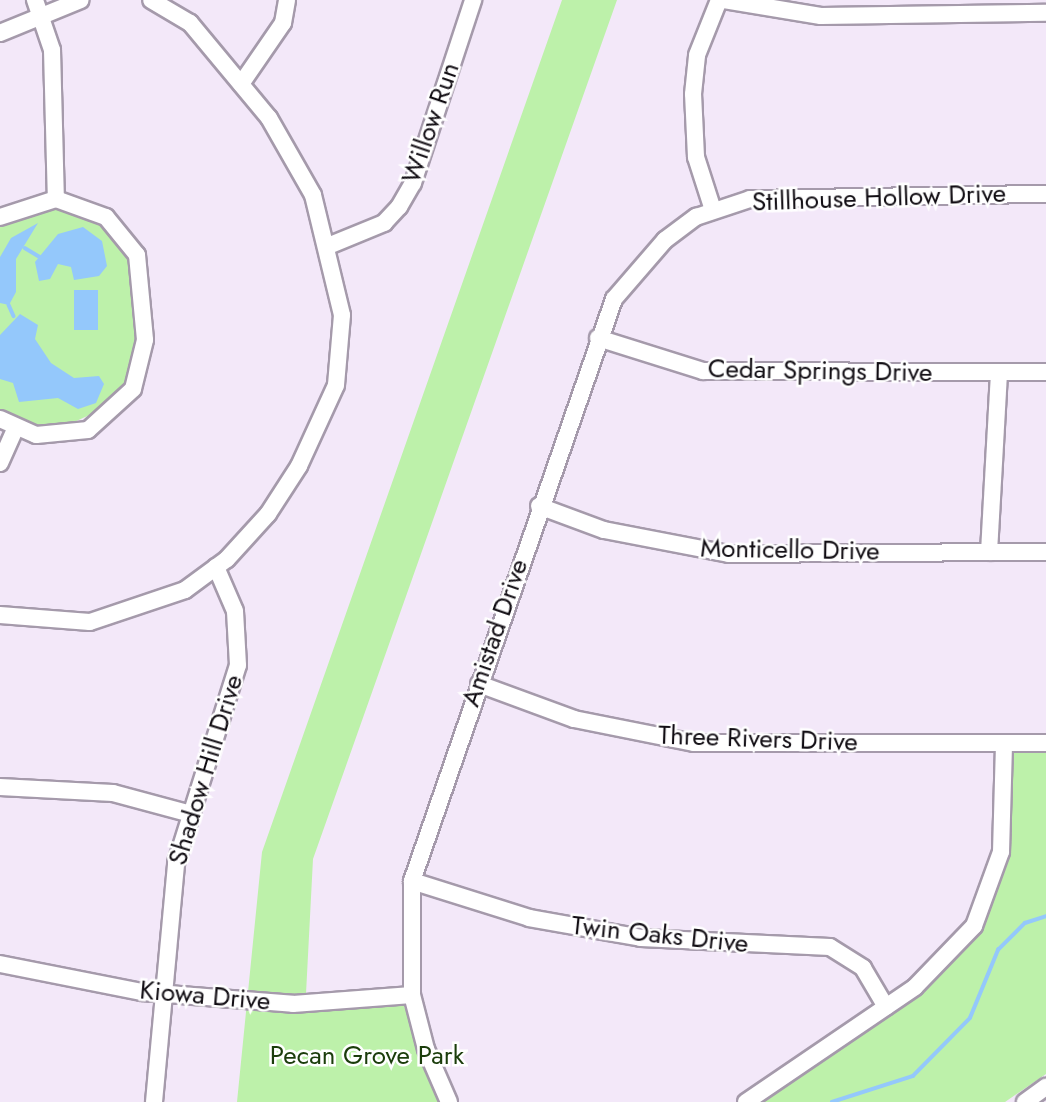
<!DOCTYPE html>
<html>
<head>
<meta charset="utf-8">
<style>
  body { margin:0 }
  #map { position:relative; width:1046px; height:1102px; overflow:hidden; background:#f3e8f9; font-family:Jost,sans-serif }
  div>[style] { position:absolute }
  .green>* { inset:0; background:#bdf1aa }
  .water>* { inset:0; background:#94c8fb; transform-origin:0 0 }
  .stream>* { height:3.5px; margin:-1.75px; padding:0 1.75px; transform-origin:1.75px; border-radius:1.75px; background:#94c8fb }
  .roads { filter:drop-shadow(2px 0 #a59aab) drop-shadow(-2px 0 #a59aab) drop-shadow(0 2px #a59aab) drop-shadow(0 -2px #a59aab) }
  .minor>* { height:16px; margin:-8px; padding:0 8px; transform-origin:8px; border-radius:8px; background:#fff }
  span { translate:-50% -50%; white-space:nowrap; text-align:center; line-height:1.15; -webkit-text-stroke:5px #fff; paint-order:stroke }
  .street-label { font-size:26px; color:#110d13 }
  .park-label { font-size:26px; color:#1b3d0b }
</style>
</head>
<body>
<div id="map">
  <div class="green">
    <i style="clip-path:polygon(562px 0,617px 0,313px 859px,305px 1013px,403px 1003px,439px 1102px,237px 1102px,262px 852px)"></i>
    <i style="clip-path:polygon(54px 204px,101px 221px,130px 257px,137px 337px,126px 384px,107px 407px,61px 428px,34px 426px,0 411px,0 222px)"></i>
    <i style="clip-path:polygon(1013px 751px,1046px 751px,1046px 1074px,1005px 1102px,763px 1102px,923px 990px,974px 937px,1008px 855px)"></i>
  </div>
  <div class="water">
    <i style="clip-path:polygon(38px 223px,16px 259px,16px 292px,9px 305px,0 303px,0 257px,11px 238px)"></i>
    <i style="clip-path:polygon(83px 227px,102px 241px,107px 266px,99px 276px,74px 280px,71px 267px,58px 264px,50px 279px,39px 281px,35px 262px,58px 234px)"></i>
    <i style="left:74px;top:290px;width:24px;height:40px"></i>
    <i style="clip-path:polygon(20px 314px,38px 325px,35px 339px,51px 363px,74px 378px,99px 376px,104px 384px,96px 403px,78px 409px,58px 398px,19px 402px,13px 383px,0 379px,0 335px)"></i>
  </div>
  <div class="stream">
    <i style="left:25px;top:248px;width:17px;rotate:31deg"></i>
    <i style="left:9px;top:305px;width:12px;rotate:66deg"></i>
    <i style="left:832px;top:1102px;width:85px;rotate:-17.8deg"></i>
    <i style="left:913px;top:1076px;width:81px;rotate:-45.5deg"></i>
    <i style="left:970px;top:1018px;width:74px;rotate:-67.6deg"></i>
    <i style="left:998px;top:950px;width:38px;rotate:-45deg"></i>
    <i style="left:1025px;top:923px;width:22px;rotate:-18deg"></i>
  </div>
  <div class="roads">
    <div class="minor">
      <i style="left:35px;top:0;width:53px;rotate:71.2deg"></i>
      <i style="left:52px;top:50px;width:149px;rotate:88.5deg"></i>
      <i style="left:724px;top:0;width:98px;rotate:9.4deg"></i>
      <i style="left:821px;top:16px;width:225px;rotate:-0.8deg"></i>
      <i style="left:0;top:33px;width:87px;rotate:-22.2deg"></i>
      <i style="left:241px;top:84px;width:74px;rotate:-55.5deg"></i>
      <i style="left:283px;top:23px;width:23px;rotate:-80deg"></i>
      <i style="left:713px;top:210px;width:56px;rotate:-107.8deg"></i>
      <i style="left:696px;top:157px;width:63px;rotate:-92.7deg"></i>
      <i style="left:693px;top:94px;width:39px;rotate:-84deg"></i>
      <i style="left:697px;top:55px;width:59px;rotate:-68.2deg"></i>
      <i style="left:0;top:217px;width:59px;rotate:-17.8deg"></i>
      <i style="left:56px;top:199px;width:53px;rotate:19.8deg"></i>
      <i style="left:106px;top:217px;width:49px;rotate:50.8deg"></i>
      <i style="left:137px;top:255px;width:85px;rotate:84.6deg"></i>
      <i style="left:145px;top:340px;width:50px;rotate:103.8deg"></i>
      <i style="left:133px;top:389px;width:61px;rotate:137.7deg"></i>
      <i style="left:88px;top:430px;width:52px;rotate:174.5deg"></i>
      <i style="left:36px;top:435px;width:39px;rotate:-156deg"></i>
      <i style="left:328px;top:246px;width:61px;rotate:-22.3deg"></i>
      <i style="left:384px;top:223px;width:22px;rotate:-47deg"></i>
      <i style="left:399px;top:207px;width:28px;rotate:-60deg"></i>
      <i style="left:413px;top:183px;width:193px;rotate:-71.8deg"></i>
      <i style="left:598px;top:338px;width:110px;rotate:17.4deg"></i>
      <i style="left:703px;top:371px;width:343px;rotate:0.2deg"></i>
      <i style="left:0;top:463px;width:37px;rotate:-66deg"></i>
      <i style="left:539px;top:506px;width:69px;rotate:20.3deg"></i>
      <i style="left:604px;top:530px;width:127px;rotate:10.9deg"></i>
      <i style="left:729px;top:554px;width:317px;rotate:-0.4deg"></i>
      <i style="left:989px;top:552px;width:179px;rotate:-86.8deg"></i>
      <i style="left:0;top:615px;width:90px;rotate:4.4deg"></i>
      <i style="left:90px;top:622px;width:100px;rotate:-18.6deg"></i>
      <i style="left:185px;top:590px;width:52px;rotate:-36.4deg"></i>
      <i style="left:227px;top:559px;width:61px;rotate:-47.7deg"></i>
      <i style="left:268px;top:514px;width:57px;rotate:-57.1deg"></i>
      <i style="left:299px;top:466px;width:89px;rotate:-65.4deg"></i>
      <i style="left:336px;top:385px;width:70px;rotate:-85.1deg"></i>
      <i style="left:342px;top:315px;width:123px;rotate:-103.6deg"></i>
      <i style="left:313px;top:195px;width:89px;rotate:-119.7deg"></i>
      <i style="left:269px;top:118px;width:124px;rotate:-129.7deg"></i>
      <i style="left:190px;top:23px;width:45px;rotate:-149.5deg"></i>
      <i style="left:479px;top:684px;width:101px;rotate:20.2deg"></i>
      <i style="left:574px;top:719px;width:122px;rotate:11.3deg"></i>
      <i style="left:694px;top:743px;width:352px"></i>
      <i style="left:0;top:787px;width:113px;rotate:3deg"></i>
      <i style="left:113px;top:793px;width:77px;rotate:15.1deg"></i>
      <i style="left:412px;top:881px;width:123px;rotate:17.5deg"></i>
      <i style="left:529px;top:918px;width:114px;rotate:10.1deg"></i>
      <i style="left:641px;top:938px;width:189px;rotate:2.7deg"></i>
      <i style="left:830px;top:947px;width:39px;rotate:32deg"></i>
      <i style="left:863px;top:968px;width:45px;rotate:59.5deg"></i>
      <i style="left:0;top:964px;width:145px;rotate:11.2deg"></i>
      <i style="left:142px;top:992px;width:151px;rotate:4.5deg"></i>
      <i style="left:293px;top:1004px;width:119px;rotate:-4.3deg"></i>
      <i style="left:154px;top:1102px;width:240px;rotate:-84.7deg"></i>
      <i style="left:176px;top:863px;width:207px;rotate:-72.6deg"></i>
      <i style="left:238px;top:665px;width:54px;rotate:-93.2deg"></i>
      <i style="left:235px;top:611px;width:48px;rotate:-113.4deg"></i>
      <i style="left:449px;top:1102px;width:58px;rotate:-113.5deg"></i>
      <i style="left:426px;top:1049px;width:56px;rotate:-104.5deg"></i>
      <i style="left:412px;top:995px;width:114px;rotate:-90deg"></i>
      <i style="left:412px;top:881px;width:616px;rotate:-70.86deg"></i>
      <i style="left:614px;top:299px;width:78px;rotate:-49.2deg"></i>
      <i style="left:665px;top:240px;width:39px;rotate:-37deg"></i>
      <i style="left:696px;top:217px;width:57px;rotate:-18.4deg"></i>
      <i style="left:750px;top:199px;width:296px;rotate:-1deg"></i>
      <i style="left:746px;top:1102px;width:204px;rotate:-34.2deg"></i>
      <i style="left:915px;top:987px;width:85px;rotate:-46deg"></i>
      <i style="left:974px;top:926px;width:79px;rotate:-70deg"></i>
      <i style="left:1001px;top:852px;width:109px;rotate:-88.4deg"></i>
      <i style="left:1025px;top:1102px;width:26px;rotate:-36deg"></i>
    </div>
  </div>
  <div class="street-label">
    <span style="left:431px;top:123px;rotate:-71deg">Willow Run</span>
    <span style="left:879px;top:198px;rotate:-2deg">Stillhouse Hollow Drive</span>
    <span style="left:820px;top:371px;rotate:1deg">Cedar Springs Drive</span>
    <span style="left:790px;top:550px;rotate:1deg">Monticello Drive</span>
    <span style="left:495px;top:633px;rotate:-71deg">Amistad Drive</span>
    <span style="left:758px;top:739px;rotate:2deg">Three Rivers Drive</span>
    <span style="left:206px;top:770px;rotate:-73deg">Shadow Hill Drive</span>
    <span style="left:660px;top:935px;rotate:6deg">Twin Oaks Drive</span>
    <span style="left:205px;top:996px;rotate:5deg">Kiowa Drive</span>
  </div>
  <div class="park-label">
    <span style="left:367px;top:1056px">Pecan Grove Park</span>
  </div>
</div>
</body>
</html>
